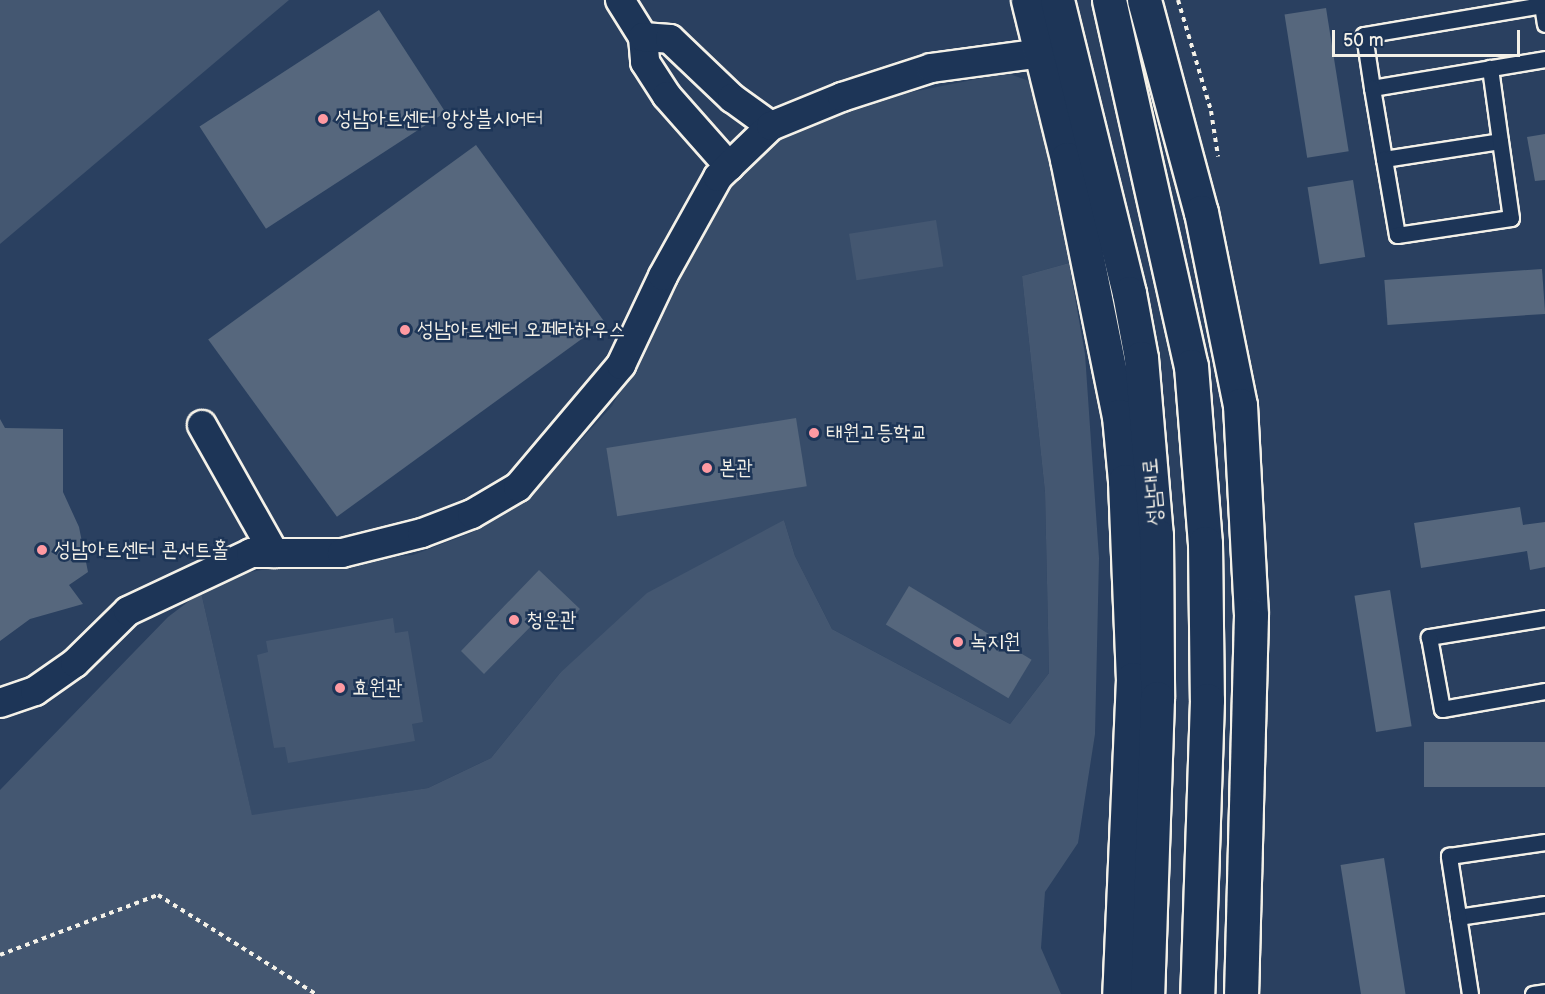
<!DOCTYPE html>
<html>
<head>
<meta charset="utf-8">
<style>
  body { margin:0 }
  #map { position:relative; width:1545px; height:994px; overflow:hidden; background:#2a4060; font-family:"Balsamiq Sans","Poor Story",sans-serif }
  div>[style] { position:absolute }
  .built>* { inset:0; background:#374c69 }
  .green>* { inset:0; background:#445771; transform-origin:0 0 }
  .building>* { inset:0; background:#56677d; transform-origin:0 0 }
  .path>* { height:4px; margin-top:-2px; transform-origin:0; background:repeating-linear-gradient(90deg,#f4f1e8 0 4.5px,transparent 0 9px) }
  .roads { filter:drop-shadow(2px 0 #f4f1e8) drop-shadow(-2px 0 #f4f1e8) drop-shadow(0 2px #f4f1e8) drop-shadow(0 -2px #f4f1e8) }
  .service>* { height:15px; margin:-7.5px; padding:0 7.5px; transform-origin:7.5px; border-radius:7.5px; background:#1d3557 }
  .minor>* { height:28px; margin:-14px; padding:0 14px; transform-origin:14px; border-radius:14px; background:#1d3557 }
  .primary>* { height:33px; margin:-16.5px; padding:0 16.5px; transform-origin:16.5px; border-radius:16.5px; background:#1d3557 }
  .dots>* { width:16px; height:16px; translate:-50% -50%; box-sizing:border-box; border:3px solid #1d3557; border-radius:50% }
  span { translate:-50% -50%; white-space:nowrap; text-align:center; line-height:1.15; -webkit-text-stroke:5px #1d3557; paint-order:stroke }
  .poi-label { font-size:21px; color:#f4f1e8 }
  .left { translate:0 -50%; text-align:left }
  .street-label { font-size:21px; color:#f4f1e8 }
  .scale { position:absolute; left:1332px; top:30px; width:188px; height:27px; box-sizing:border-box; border:3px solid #f4f1e8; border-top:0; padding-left:8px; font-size:18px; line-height:21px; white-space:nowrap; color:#f4f1e8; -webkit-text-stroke:4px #1d3557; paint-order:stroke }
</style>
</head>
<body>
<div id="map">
  <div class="built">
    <i style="clip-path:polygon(1007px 73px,1043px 86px,1069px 263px,1022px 276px,1045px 492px,1049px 673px,1010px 724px,832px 629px,795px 556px,784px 520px,560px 673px,491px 758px,428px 788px,252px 816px,201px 592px,235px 575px,272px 568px,413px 555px,471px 533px,528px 498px,612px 406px,731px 181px,780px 137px,867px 101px)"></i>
  </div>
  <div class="green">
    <i style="clip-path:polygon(0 0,289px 0,0 244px)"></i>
    <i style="left:936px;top:220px;width:47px;height:88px;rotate:81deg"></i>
    <i style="clip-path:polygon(1069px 263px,1085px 354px,1099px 558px,1095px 734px,1078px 843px,1045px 892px,1041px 948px,1061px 994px,0 994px,0 790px,168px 617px,201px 592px,252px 815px,428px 788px,491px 758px,560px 673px,647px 593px,784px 520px,795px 556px,832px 629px,1010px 724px,1049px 673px,1045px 492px,1022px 276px)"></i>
    <i style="clip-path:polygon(393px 618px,395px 633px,408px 631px,423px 722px,412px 724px,415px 741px,288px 763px,285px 747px,274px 748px,257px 655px,268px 652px,266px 641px)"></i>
  </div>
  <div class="building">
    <i style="left:1326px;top:8px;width:145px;height:42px;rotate:81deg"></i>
    <i style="left:379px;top:10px;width:122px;height:214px;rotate:57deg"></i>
    <i style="clip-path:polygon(1545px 134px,1545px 180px,1535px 181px,1527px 137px)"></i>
    <i style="left:476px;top:145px;width:219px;height:331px;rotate:54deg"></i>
    <i style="left:1353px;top:180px;width:78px;height:46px;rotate:81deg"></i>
    <i style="left:1542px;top:269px;width:45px;height:158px;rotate:86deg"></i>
    <i style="left:796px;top:418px;width:69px;height:192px;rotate:81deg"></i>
    <i style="clip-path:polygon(0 419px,5px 428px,63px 429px,63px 492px,79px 527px,88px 572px,69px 585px,83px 604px,30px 619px,0 641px)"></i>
    <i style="clip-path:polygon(1520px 507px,1523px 525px,1545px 522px,1545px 567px,1530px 570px,1527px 551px,1421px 568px,1414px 523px)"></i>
    <i style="clip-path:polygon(539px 570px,580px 609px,562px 628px,545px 612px,484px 674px,461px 651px)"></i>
    <i style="left:909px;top:586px;width:143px;height:45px;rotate:31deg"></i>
    <i style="left:1390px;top:590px;width:138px;height:36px;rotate:81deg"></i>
    <i style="left:1545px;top:742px;width:45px;height:121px;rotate:90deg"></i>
    <i style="left:1384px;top:858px;width:138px;height:44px;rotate:81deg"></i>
  </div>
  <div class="path">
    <i style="left:1178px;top:0;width:116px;rotate:73.4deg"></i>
    <i style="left:1211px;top:111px;width:46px;rotate:81.2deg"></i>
    <i style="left:0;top:955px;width:169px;rotate:-20.8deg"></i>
    <i style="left:158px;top:895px;width:186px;rotate:32.1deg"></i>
  </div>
  <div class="roads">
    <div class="service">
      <i style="left:1545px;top:24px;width:19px;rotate:-99deg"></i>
      <i style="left:1542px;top:5px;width:181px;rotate:170.4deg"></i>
      <i style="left:1364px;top:35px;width:54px;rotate:81.4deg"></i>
      <i style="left:1372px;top:88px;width:175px;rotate:-9.5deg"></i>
      <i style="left:1372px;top:88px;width:72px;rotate:80.4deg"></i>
      <i style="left:1384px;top:159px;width:117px;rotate:-8.8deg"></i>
      <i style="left:1500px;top:141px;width:74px;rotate:-97.8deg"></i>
      <i style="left:1384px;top:159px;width:77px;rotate:80.3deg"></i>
      <i style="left:1397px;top:235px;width:115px;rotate:-8.5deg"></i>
      <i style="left:1511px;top:218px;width:78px;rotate:-98.1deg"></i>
      <i style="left:1545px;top:618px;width:118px;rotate:170.7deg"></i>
      <i style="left:1429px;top:637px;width:73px;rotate:79.8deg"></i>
      <i style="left:1442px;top:709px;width:105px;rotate:-9.9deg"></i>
      <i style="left:1458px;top:917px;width:88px;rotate:-8.5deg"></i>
      <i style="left:1470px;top:994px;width:140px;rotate:-98.7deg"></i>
      <i style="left:1449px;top:856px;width:97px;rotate:-8.3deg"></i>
      <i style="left:1533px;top:994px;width:12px;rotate:-9deg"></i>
    </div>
    <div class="minor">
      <i style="left:620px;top:0;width:44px;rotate:58.1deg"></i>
      <i style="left:643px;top:37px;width:25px;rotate:85deg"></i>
      <i style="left:645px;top:62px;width:40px;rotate:57.1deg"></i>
      <i style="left:667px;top:96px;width:94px;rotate:48.5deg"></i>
      <i style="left:643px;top:37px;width:27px;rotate:4deg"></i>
      <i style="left:670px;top:39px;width:86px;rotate:43.6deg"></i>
      <i style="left:732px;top:98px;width:48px;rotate:35.7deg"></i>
      <i style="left:202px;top:425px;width:147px;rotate:60.6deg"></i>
      <i style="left:0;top:703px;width:37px;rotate:-19deg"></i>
      <i style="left:35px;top:691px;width:49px;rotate:-35deg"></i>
      <i style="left:75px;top:663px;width:74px;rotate:-44.5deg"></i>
      <i style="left:128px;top:611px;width:136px;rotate:-25.2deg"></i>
      <i style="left:251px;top:553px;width:91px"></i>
      <i style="left:342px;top:553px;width:82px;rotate:-14deg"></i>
      <i style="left:422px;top:533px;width:53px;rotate:-20.8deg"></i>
      <i style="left:472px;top:514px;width:53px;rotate:-30.4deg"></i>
      <i style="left:518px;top:487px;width:160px;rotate:-49.8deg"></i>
      <i style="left:621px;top:365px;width:98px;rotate:-64.7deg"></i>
      <i style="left:663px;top:276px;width:113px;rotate:-60.9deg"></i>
      <i style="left:718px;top:177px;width:74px;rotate:-43.9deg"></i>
      <i style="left:771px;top:126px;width:77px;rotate:-22.2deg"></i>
      <i style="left:842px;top:97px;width:94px;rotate:-18deg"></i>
      <i style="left:931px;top:68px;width:112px;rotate:-7.7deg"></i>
    </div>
    <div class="primary">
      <i style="left:1028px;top:0;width:164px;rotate:76.2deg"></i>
      <i style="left:1067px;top:159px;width:262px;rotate:78.6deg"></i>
      <i style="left:1119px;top:416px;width:65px;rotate:84.7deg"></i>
      <i style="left:1125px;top:481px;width:198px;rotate:87.7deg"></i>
      <i style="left:1133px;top:679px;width:315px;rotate:92.5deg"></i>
      <i style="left:1057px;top:0;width:302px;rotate:76.2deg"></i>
      <i style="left:1129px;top:293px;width:66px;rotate:79.5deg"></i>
      <i style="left:1141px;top:358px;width:178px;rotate:85.2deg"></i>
      <i style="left:1156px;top:535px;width:163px;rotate:89.6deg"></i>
      <i style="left:1157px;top:698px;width:296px;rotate:91.9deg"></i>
      <i style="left:1109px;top:0;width:375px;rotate:77.4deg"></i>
      <i style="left:1191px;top:366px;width:178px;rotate:85.5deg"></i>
      <i style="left:1205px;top:543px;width:157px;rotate:89.3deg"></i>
      <i style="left:1207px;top:700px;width:294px;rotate:91.9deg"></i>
      <i style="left:1144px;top:0;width:220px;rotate:75deg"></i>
      <i style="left:1201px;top:212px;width:197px;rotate:78.6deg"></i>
      <i style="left:1240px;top:405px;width:210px;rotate:87deg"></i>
      <i style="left:1251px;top:615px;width:379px;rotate:91.5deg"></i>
    </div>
  </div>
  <div class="dots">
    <i style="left:323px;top:119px;background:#ff9aa2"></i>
    <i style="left:405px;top:330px;background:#ff9aa2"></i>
    <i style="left:814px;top:433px;background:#ff9aa2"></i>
    <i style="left:707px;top:468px;background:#ff9aa2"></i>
    <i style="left:42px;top:550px;background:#ff9aa2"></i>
    <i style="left:514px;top:620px;background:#ff9aa2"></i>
    <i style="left:958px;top:642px;background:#ff9aa2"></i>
    <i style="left:340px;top:688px;background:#ff9aa2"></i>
  </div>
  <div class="poi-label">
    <span class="left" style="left:335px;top:119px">성남아트센터 앙상블시어터</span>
    <span class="left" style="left:417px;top:330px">성남아트센터 오페라하우스</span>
    <span class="left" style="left:826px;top:433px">태원고등학교</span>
    <span class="left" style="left:719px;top:468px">본관</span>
    <span class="left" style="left:54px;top:550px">성남아트센터 콘서트홀</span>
    <span class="left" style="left:526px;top:620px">청운관</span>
    <span class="left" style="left:970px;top:642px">녹지원</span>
    <span class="left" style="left:352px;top:688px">효원관</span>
  </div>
  <div class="street-label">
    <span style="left:1153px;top:492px;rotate:-95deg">성남대로</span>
  </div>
  <div class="scale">50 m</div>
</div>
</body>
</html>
